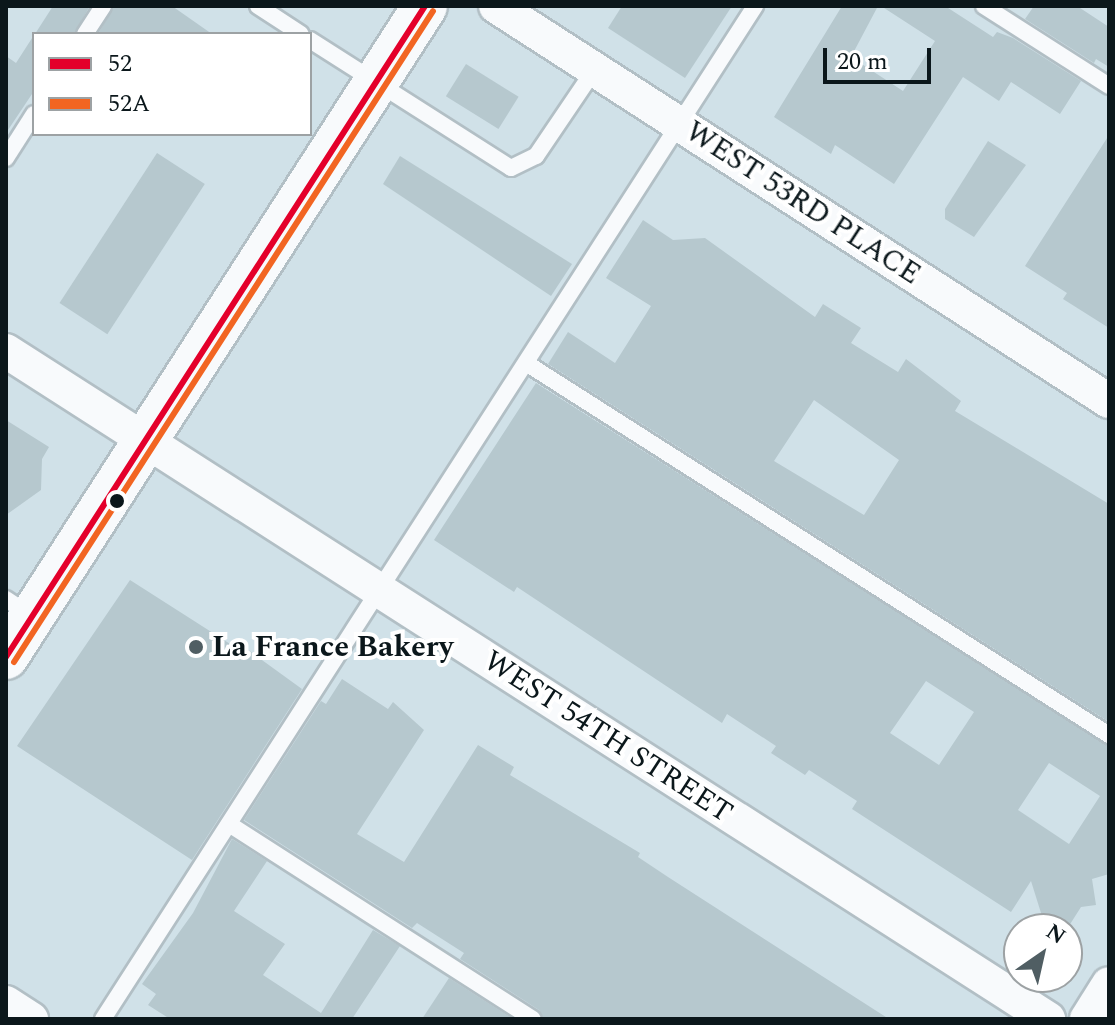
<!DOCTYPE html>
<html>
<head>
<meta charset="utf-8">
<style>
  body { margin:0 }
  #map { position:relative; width:1115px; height:1025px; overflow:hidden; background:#d0e1e8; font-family:Spectral,serif }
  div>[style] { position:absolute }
  .building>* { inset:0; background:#b6c8ce; transform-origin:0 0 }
  .roads { filter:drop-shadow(2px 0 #b2bfc5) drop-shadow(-2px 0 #b2bfc5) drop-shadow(0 2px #b2bfc5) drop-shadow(0 -2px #b2bfc5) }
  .service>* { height:16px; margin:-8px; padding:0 8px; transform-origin:8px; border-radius:8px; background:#f8fafc }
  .minor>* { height:34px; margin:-17px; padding:0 17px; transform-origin:17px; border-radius:17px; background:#f8fafc }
  .secondary>* { height:44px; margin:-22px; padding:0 22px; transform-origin:22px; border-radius:22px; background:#f8fafc }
  .bus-1>* { height:6px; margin:-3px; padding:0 3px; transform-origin:3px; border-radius:3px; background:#e4002b }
  .bus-2>* { height:6px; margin:-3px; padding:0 3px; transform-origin:3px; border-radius:3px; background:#f26522 }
  .dots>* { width:22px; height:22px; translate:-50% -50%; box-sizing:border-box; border:4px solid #fff; border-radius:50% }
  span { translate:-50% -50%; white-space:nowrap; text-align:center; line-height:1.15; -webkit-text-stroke:8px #fff; paint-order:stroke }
  .street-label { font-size:30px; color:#0b171b }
  .poi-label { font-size:30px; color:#0b171b; font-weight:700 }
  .left { translate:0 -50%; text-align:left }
  .frame { position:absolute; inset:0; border:8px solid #0b171b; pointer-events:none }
  .legend { position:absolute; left:32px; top:32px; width:280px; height:104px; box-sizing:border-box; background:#fff; border:2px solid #9da2a4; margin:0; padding:10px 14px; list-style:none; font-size:24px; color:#0b171b }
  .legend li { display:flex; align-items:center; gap:16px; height:40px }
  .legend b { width:40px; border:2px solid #9da2a4 }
  .north { position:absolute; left:1003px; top:913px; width:80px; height:80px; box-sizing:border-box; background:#fff; border:2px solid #9da2a4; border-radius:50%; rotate:34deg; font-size:22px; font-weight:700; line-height:32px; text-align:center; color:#0b171b }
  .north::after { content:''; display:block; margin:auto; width:28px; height:36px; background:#505e63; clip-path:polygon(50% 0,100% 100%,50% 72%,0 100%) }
  .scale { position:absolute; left:823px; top:48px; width:108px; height:36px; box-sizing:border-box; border:4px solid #0b171b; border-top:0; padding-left:10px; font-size:24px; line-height:28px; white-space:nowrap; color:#0b171b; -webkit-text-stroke:6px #fff; paint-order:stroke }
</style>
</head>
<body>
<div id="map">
  <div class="building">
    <i style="clip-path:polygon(53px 6px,90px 6px,74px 34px,35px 34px)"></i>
    <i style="clip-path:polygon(114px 6px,172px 6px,212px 34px,98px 34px)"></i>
    <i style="clip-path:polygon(622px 6px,732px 6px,685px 78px,608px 28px)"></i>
    <i style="clip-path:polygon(842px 6px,878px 6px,851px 57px,903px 91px,935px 41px,881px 6px,945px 6px,993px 37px,997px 32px,1013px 38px,1081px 81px,1060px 114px,1011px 82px,999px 101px,963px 77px,894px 184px,835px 145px,831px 154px,774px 117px)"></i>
    <i style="clip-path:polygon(1034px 6px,1077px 6px,1109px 27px,1109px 67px,1096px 59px,1094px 63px,1025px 19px)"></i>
    <i style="clip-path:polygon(34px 35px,34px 91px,6px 133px,6px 56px,16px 63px)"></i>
    <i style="left:466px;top:64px;width:62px;height:38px;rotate:32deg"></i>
    <i style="clip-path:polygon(1109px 135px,1109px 328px,1063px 299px,1067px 293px,1025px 266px)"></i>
    <i style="clip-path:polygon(988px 141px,1026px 165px,974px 237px,945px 219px,945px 209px)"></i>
    <i style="left:157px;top:153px;width:57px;height:179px;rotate:33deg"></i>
    <i style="clip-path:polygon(400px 156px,572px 264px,551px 296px,383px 184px)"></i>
    <i style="clip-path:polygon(evenodd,643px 220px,673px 240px,705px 238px,815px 317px,823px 304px,861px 328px,851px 343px,898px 372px,906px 359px,961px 401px,955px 411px,1109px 504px,1109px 722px,548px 364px,568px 332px,615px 363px,651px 306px,606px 278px,643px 220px,814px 400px,899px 460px,864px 515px,774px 461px,814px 400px)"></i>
    <i style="clip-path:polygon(evenodd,536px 383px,1109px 746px,1109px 874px,1092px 879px,1096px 905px,1081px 907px,1067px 929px,1046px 929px,1031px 881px,1011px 912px,852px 809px,857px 801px,809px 770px,805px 775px,771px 753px,776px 746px,727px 714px,722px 723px,517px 587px,514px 592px,434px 540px,536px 383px,926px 681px,974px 712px,939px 765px,890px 733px,926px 681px,536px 383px,1049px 763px,1100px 796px,1069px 844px,1018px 810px,1049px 763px)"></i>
    <i style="clip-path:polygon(6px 420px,49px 447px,42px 459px,41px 490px,6px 515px)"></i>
    <i style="clip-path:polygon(130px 580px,238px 649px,240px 644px,302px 689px,192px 860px,17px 746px)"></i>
    <i style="clip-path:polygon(342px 679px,388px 709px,393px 702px,424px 730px,357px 834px,404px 862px,478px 745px,514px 767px,510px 775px,640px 853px,638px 857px,668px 877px,889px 1019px,544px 1019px,539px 1010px,460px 959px,464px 953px,417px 923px,412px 928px,244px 820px,321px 701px,326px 704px)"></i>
    <i style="clip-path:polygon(232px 839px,267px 861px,234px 911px,285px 944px,263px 975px,321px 1013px,373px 930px,400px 946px,352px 1019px,170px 1019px,148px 1005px,156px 994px,142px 984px,193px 913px)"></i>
    <i style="clip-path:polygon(449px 978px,513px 1019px,422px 1019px)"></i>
  </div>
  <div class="roads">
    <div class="service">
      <i style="left:258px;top:6px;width:51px;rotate:33.1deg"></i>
      <i style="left:984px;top:6px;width:148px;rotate:32.6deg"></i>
      <i style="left:85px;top:34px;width:33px;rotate:-57deg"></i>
      <i style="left:310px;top:40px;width:238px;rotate:32.5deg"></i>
      <i style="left:511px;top:168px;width:28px;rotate:-26deg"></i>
      <i style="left:536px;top:156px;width:105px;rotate:-55.9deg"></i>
      <i style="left:6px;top:158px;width:52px;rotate:-57.5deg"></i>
      <i style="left:526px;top:363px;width:692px;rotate:32.54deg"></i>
      <i style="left:6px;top:599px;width:30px;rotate:34deg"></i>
      <i style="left:229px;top:824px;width:361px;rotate:32.7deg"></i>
      <i style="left:103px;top:1019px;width:1205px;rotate:-57.23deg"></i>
    </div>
    <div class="minor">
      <i style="left:496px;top:6px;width:729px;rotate:32.8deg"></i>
      <i style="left:6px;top:351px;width:1238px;rotate:32.66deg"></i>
      <i style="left:6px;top:1003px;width:30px;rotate:33deg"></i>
      <i style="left:1087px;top:1019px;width:41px;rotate:-57.8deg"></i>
    </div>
    <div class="secondary">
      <i style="left:6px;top:657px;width:774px;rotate:-57.23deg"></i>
    </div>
  </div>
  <div class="bus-1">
    <i style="left:6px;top:657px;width:774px;rotate:-57.23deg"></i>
  </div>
  <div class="bus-2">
    <i style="left:14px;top:662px;width:774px;rotate:-57.23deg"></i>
  </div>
  <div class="dots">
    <i style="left:117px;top:501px;background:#0b171b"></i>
    <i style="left:196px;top:647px;background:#505e63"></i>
  </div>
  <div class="street-label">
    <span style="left:803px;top:203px;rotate:33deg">WEST 53RD PLACE</span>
    <span style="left:608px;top:737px;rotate:33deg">WEST 54TH STREET</span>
  </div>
  <div class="poi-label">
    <span class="left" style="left:212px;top:647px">La France Bakery</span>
  </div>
  <div class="frame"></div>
  <ul class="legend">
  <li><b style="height:10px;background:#e4002b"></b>52</li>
  <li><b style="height:10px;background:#f26522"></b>52A</li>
  </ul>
  <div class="north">N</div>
  <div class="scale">20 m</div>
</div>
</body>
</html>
